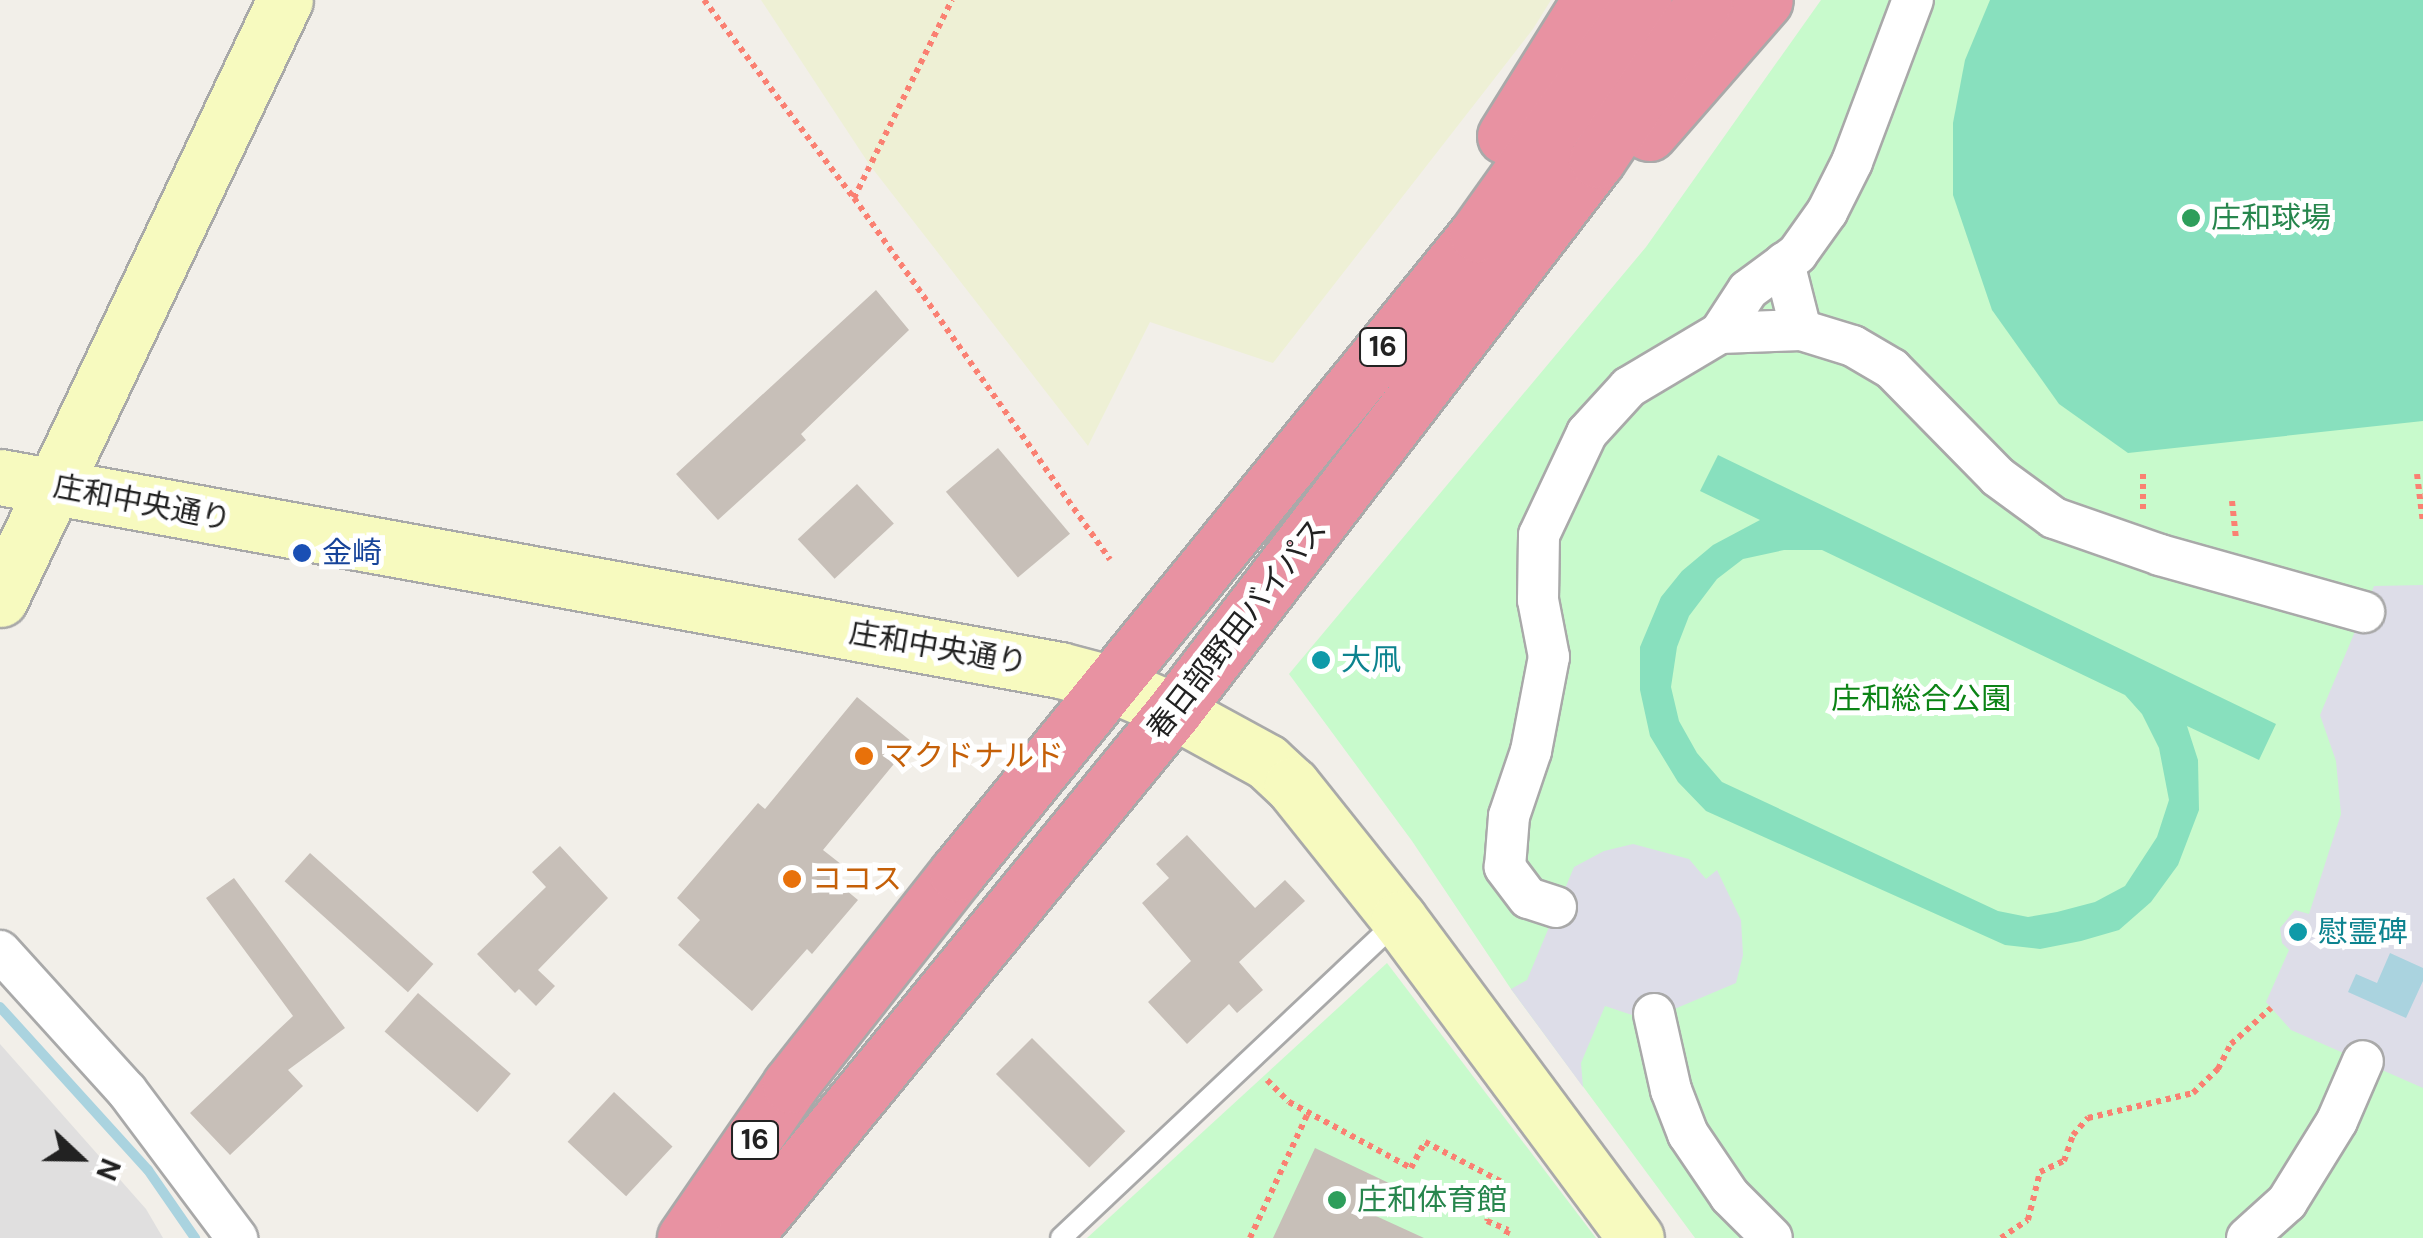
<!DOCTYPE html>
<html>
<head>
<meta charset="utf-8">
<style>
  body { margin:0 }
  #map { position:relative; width:2423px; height:1238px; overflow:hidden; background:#f2efe9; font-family:"DM Sans","Noto Sans JP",sans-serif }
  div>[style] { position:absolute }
  .residential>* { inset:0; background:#e0dfdf }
  .farmland>* { inset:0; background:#eef0d5 }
  .park>* { inset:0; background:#c8facc }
  .pitch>* { inset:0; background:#88e0be }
  .plaza>* { inset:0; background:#dddde8 }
  .water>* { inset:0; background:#aad3df }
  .stream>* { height:10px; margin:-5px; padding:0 5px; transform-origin:5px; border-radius:5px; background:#aad3df }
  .building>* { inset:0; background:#c7bfb8; transform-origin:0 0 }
  .path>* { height:6px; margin-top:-3px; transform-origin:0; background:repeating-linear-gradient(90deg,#fa8072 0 5px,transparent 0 10px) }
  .roads { filter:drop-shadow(2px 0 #a9a9a9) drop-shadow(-2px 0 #a9a9a9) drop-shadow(0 2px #a9a9a9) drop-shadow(0 -2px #a9a9a9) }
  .lane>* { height:20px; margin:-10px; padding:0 10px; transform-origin:10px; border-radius:10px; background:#fff }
  .street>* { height:40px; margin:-20px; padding:0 20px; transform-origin:20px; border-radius:20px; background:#fff }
  .secondary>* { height:55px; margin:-27.5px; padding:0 27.5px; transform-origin:27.5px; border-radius:27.5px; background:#f7fabf }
  .highway>* { height:55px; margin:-27.5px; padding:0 27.5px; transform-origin:27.5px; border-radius:27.5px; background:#e892a2 }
  .dots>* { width:28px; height:28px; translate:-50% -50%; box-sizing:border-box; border:5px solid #fff; border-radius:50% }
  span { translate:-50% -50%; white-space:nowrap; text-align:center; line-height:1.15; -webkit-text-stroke:10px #fff; paint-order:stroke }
  .shield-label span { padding:2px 8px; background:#fff; border:2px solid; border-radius:8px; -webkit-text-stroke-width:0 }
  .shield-label { font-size:28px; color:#222; font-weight:700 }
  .leisure-label { font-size:30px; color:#27864d }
  .left { translate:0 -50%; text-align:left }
  .street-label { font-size:30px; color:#222 }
  .transit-label { font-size:30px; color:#164399 }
  .culture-label { font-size:30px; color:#0d838f }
  .park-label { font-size:30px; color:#0c8416 }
  .food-label { font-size:30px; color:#c56008 }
  .north { position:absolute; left:30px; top:1108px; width:100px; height:100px; -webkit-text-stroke:8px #fff; paint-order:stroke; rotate:112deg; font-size:28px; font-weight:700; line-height:40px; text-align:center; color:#222 }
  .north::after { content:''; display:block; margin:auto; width:35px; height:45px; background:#222; clip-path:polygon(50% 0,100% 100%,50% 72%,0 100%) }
</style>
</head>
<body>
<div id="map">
  <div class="residential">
    <i style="clip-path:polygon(0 1044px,146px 1209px,163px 1238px,0 1238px)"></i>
  </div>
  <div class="farmland">
    <i style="clip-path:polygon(761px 0,1551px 0,1533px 29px,1273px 363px,1150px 322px,1088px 446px,869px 164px)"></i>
  </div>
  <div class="park">
    <i style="clip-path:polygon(1821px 0,2423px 0,2423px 1238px,1695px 1238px,1511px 989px,1412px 841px,1289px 674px,1646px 247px)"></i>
    <i style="clip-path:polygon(1387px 963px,1596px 1238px,1087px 1238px)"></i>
  </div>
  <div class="pitch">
    <i style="clip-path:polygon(1990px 0,2423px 0,2423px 421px,2128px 453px,2059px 404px,1992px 310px,1953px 195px,1953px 123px,1965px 60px)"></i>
    <i style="clip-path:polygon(evenodd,1718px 455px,2276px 724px,2259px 760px,2187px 726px,2198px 760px,2199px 810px,2178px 865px,2151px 902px,2119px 930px,2081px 941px,2040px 949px,2005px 945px,1706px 811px,1678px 782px,1650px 736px,1640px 690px,1640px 647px,1661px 597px,1682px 571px,1713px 545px,1760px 520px,1700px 491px,1718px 455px,1784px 550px,1822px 550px,2125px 695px,2142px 714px,2159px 748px,2169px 800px,2157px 837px,2125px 886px,2095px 902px,2057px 912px,2028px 917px,1998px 911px,1722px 782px,1697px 753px,1679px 721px,1671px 687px,1677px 647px,1689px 616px,1717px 579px,1743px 559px,1784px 550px)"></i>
  </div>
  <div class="plaza">
    <i style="clip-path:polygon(2423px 585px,2423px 1088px,2291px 1030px,2266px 1002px,2289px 950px,2282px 943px,2280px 928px,2295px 910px,2309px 914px,2341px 814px,2336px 761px,2320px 715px,2374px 586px)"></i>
    <i style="clip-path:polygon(1633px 844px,1689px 859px,1706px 879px,1717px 870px,1741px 920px,1743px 955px,1736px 983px,1665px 1013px,1638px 1017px,1605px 1006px,1581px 1063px,1583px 1087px,1511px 989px,1527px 980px,1574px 867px,1604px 851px)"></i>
  </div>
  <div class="water">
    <i style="clip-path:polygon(2390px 953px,2423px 968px,2423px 981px,2406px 1018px,2348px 992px,2356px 974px,2377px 983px)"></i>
  </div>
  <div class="stream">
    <i style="left:0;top:1007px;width:220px;rotate:47.8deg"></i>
    <i style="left:148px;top:1170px;width:83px;rotate:55.3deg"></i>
  </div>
  <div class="building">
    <i style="clip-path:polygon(876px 290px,909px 330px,801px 434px,806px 440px,718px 520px,676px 474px)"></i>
    <i style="left:998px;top:448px;width:112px;height:68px;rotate:50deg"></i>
    <i style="left:857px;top:484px;width:54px;height:81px;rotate:47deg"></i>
    <i style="clip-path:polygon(857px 697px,912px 742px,823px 850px,846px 868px,835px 881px,858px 900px,812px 954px,807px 949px,752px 1011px,678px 945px,700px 920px,677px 898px,758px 803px,765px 809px)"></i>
    <i style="clip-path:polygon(1187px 835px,1255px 908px,1285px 880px,1305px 901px,1239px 962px,1263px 990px,1237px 1013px,1229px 1004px,1187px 1044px,1148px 1002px,1191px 961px,1142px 903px,1169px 878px,1156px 864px)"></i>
    <i style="clip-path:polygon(560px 846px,608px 898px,538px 970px,555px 986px,536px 1006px,519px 989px,515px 993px,477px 954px,546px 887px,532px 872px)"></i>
    <i style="left:310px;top:853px;width:166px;height:38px;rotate:42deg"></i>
    <i style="clip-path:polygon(234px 878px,345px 1028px,288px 1070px,303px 1086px,230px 1155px,190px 1113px,293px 1016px,206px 898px)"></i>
    <i style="left:418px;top:993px;width:123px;height:51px;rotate:41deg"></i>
    <i style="left:1032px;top:1038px;width:132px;height:51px;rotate:45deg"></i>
    <i style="left:614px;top:1092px;width:80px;height:68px;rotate:43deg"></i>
    <i style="clip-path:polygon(1315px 1148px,1391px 1184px,1376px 1216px,1424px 1238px,1273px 1238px)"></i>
  </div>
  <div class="path">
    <i style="left:704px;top:0;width:248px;rotate:52.9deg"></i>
    <i style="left:854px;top:198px;width:443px;rotate:54.7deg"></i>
    <i style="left:854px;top:198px;width:221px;rotate:-63.7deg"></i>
    <i style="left:2417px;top:474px;width:49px;rotate:83deg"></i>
    <i style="left:2232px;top:501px;width:38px;rotate:84deg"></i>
    <i style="left:2143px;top:509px;width:39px;rotate:-90deg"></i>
    <i style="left:1267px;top:1080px;width:31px;rotate:45deg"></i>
    <i style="left:1289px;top:1102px;width:139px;rotate:28.4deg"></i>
    <i style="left:1411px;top:1168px;width:30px;rotate:-62deg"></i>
    <i style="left:1425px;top:1142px;width:87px;rotate:27.5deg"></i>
    <i style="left:1502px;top:1182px;width:42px;rotate:111deg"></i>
    <i style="left:1487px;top:1221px;width:23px;rotate:23deg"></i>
    <i style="left:1508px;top:1230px;width:9px;rotate:111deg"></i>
    <i style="left:1250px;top:1238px;width:138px;rotate:-65.1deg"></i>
    <i style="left:2001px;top:1238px;width:32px;rotate:-34deg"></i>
    <i style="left:2028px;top:1220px;width:49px;rotate:-76deg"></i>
    <i style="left:2040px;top:1172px;width:26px;rotate:-25deg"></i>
    <i style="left:2064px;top:1161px;width:28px;rotate:-71deg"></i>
    <i style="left:2073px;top:1135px;width:23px;rotate:-49deg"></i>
    <i style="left:2088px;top:1118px;width:108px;rotate:-13.4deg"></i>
    <i style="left:2193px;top:1093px;width:35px;rotate:-44deg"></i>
    <i style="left:2218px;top:1069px;width:28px;rotate:-63deg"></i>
    <i style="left:2231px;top:1044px;width:54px;rotate:-42deg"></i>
  </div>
  <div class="roads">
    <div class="lane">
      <i style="left:1061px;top:1238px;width:463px;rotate:-43.3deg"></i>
    </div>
    <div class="street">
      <i style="left:1784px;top:263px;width:69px;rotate:75.8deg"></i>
      <i style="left:1801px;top:330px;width:81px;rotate:177.9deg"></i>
      <i style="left:1720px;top:333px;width:51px;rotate:-56.9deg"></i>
      <i style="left:1748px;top:290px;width:61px;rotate:-36.3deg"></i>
      <i style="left:1797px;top:254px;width:52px;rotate:-54.5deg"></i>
      <i style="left:1827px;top:212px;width:56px;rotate:-63.4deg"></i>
      <i style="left:1852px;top:162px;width:173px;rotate:-69.4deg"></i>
      <i style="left:1801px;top:330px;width:54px;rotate:17.1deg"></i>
      <i style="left:1853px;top:346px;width:45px;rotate:30.5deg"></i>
      <i style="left:1892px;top:369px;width:151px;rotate:45.5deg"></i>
      <i style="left:1998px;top:477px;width:69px;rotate:36.2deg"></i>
      <i style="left:2054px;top:518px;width:112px;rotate:19.2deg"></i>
      <i style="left:2160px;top:555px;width:212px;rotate:15.6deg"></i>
      <i style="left:1556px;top:907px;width:29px;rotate:-162deg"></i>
      <i style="left:1528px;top:898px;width:39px;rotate:-127deg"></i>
      <i style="left:1505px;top:867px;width:51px;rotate:-85.5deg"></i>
      <i style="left:1509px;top:816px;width:69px;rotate:-71.3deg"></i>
      <i style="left:1531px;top:751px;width:96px;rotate:-79.2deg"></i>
      <i style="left:1549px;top:657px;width:58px;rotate:-100.9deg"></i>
      <i style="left:1538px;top:600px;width:65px;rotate:-89.1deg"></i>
      <i style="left:1539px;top:535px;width:113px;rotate:-64.8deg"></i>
      <i style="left:1587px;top:433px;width:62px;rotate:-47.6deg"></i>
      <i style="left:1629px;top:387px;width:106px;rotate:-30.7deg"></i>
      <i style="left:0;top:951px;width:189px;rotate:47.8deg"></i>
      <i style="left:127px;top:1091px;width:184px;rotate:53.2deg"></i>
      <i style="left:1654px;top:1014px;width:78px;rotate:77.4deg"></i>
      <i style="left:1671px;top:1090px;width:47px;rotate:68.9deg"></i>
      <i style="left:1688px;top:1134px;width:75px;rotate:55.9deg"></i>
      <i style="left:1730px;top:1196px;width:59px;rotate:45deg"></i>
      <i style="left:2247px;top:1238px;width:54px;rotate:-42deg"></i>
      <i style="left:2287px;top:1202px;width:95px;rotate:-58.3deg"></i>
      <i style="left:2337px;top:1121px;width:65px;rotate:-66.6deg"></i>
    </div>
    <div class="secondary">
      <i style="left:0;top:477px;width:1077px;rotate:10.32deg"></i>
      <i style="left:1060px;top:670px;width:51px;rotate:14.9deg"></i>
      <i style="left:1109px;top:683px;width:71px;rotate:23.3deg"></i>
      <i style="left:1174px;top:711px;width:106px;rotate:28.7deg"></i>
      <i style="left:1267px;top:762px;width:34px;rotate:43deg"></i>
      <i style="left:1292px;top:785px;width:171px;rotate:51.4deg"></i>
      <i style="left:1399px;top:919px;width:397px;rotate:53.4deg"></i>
      <i style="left:0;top:599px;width:663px;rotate:-64.56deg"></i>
    </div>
    <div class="highway">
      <i style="left:1649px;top:133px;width:176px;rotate:-48.9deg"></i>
      <i style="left:1505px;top:136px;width:160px;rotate:-58deg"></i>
      <i style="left:685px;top:1238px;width:186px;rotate:-55.5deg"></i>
      <i style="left:790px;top:1085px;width:270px;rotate:-51.8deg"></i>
      <i style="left:957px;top:873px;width:824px;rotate:-50.86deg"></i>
      <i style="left:1477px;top:234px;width:287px;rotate:-54.5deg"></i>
      <i style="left:743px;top:1238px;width:681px;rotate:-50.72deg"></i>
      <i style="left:1174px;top:711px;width:695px;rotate:-52.49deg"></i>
      <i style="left:1597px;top:160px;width:193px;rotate:-56deg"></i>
    </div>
  </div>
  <div class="dots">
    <i style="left:2191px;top:218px;background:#2e9e5b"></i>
    <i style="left:302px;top:553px;background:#1a4fb4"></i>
    <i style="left:1321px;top:660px;background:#0f9aa8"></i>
    <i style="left:864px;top:756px;background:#e8710a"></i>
    <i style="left:792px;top:879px;background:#e8710a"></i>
    <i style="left:2298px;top:932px;background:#0f9aa8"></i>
    <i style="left:1337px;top:1200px;background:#2e9e5b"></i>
  </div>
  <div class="shield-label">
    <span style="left:1383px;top:347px">16</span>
    <span style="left:755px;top:1140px">16</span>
  </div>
  <div class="leisure-label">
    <span class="left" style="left:2211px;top:218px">庄和球場</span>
    <span class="left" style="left:1357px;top:1200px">庄和体育館</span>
  </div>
  <div class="street-label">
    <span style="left:142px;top:503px;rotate:11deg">庄和中央通り</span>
    <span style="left:1237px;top:629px;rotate:-52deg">春日部野田バイパス</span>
    <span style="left:938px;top:648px;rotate:10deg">庄和中央通り</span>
  </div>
  <div class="transit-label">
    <span class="left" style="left:322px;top:553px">金崎</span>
  </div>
  <div class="culture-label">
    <span class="left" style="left:1341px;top:660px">大凧</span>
    <span class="left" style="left:2318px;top:932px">慰霊碑</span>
  </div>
  <div class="park-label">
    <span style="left:1921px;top:699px">庄和総合公園</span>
  </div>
  <div class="food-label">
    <span class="left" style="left:884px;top:756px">マクドナルド</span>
    <span class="left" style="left:812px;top:879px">ココス</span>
  </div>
  <div class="north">N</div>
</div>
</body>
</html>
